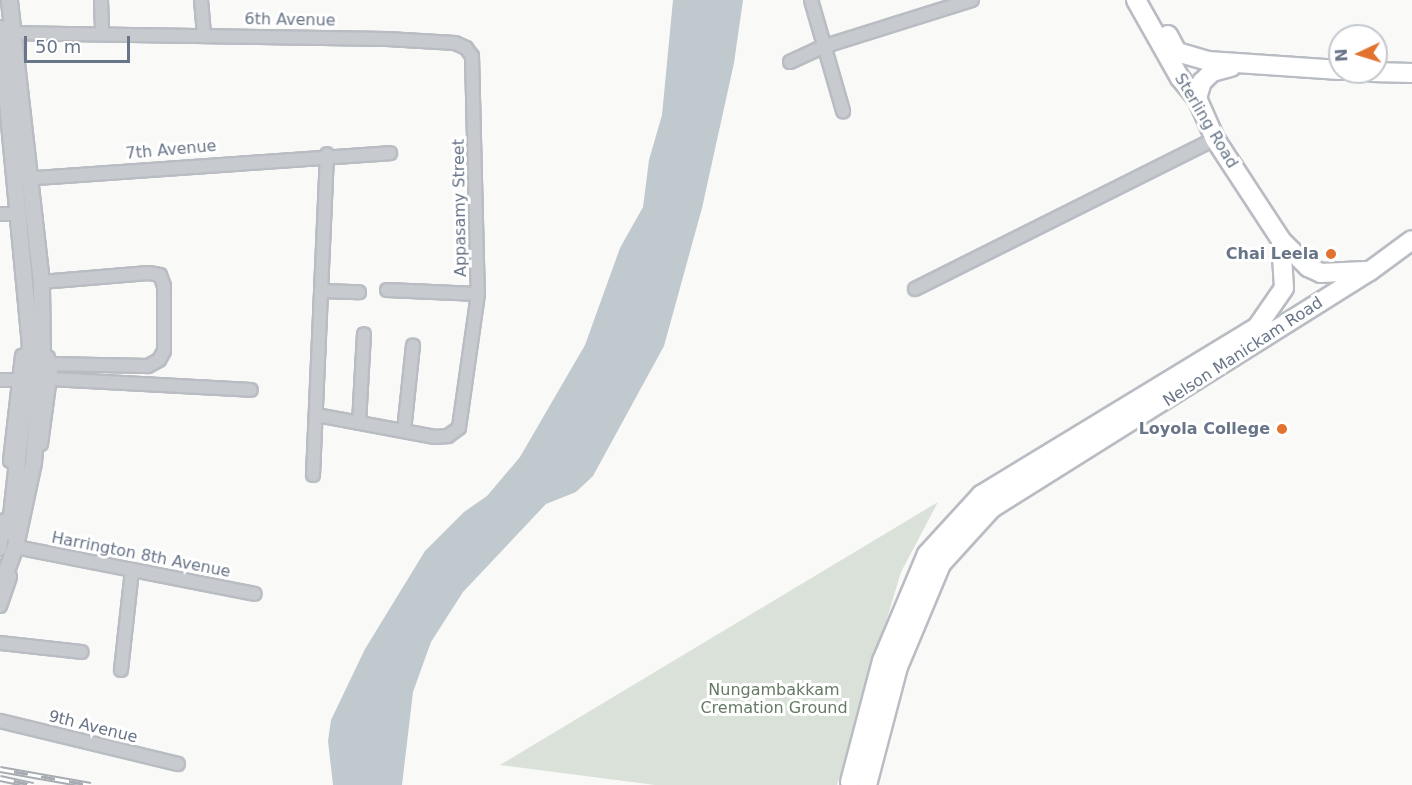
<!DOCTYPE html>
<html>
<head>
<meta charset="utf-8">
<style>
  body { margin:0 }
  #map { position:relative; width:1412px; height:785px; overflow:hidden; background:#f9f9f7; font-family:"DejaVu Sans",sans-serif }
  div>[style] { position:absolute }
  .green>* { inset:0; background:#dae1d8 }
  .water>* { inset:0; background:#c0c9ce }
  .roads { filter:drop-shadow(2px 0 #b9bdc3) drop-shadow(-2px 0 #b9bdc3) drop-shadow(0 2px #b9bdc3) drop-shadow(0 -2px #b9bdc3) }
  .minor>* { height:12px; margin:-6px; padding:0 6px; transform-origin:6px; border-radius:6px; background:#c7cace }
  .tertiary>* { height:15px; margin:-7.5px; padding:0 7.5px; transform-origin:7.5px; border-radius:7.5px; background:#c7cace }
  .secondary>* { height:18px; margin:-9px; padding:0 9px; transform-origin:9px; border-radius:9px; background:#fff }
  .rail>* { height:7px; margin-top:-3.5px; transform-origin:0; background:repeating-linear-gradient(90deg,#fff 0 14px,#a7acb3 0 28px); box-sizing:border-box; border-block:2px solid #a7acb3 }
  .dots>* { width:16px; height:16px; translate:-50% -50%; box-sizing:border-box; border:3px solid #fff; border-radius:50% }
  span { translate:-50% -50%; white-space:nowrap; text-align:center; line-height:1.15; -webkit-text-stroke:6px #fff; paint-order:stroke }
  .street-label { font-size:16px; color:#687588 }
  .poi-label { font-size:16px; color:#687588; font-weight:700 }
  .right { translate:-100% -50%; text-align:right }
  .park-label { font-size:16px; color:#657a63 }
  .north { position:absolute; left:1328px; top:24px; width:60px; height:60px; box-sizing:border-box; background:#fff; border:2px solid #c3c8cf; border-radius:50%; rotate:266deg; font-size:16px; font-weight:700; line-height:24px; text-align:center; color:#687588 }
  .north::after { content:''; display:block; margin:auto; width:21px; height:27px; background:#e2722e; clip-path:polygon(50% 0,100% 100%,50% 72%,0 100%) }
  .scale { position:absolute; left:24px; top:36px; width:106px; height:27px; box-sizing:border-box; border:3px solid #687588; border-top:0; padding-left:8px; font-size:18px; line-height:21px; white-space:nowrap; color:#687588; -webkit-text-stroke:4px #fff; paint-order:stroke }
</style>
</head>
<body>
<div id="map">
  <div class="green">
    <i style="clip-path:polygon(938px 502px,901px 572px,837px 785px,655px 785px,500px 765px)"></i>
  </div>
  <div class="water">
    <i style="clip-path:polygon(673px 0,743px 0,734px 63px,702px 208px,664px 346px,593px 476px,576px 492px,546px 504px,463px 592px,431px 642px,413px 692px,402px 785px,333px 785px,328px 741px,331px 720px,365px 649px,425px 551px,464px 512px,487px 496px,520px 457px,585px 345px,620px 248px,643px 207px,649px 160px,662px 115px)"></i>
  </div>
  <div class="roads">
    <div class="minor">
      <i style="left:101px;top:0;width:34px;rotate:88deg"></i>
      <i style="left:201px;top:0;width:35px;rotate:85deg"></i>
      <i style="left:811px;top:0;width:116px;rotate:73.9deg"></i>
      <i style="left:4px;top:33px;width:383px;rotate:0.9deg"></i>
      <i style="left:387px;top:39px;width:68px;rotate:3.4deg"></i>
      <i style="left:455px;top:43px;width:12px;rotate:24deg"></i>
      <i style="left:466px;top:48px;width:10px;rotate:53deg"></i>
      <i style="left:472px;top:56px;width:238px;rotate:88.6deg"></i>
      <i style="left:478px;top:294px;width:135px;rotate:98.1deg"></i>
      <i style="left:459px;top:428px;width:14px;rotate:144deg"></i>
      <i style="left:448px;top:436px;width:13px;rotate:176deg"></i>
      <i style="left:435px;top:437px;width:121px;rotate:-169.5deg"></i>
      <i style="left:790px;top:62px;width:35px;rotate:-25deg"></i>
      <i style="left:822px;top:47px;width:157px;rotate:-17.4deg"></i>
      <i style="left:21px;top:179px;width:370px;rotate:-4deg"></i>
      <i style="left:0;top:214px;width:20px"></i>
      <i style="left:41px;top:282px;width:108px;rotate:-4.8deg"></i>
      <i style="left:149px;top:273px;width:11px;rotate:10deg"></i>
      <i style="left:160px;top:275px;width:12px;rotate:70deg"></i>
      <i style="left:164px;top:286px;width:65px;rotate:90deg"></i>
      <i style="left:164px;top:351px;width:10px;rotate:119deg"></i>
      <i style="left:159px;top:360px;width:13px;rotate:151deg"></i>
      <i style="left:148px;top:366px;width:98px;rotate:-178.8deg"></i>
      <i style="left:915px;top:289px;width:335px;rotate:-26.6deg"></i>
      <i style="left:387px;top:290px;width:91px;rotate:2.5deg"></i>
      <i style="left:321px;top:291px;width:38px;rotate:2deg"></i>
      <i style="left:50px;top:379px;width:201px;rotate:3.1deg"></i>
      <i style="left:0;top:380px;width:26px"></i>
      <i style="left:359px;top:423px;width:89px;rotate:-86.8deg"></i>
      <i style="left:404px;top:431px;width:86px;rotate:-84deg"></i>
      <i style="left:41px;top:444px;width:75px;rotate:-82.3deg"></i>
      <i style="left:51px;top:370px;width:13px;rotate:-103deg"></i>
      <i style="left:10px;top:461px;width:106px;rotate:-83.5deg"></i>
      <i style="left:313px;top:475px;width:321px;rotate:-87.5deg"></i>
      <i style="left:21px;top:548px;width:238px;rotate:11.1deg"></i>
      <i style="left:0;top:549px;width:29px;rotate:-82deg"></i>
      <i style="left:0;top:606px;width:31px;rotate:-71deg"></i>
      <i style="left:0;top:643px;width:82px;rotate:6.3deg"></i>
      <i style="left:121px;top:670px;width:101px;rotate:-83.7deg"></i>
      <i style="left:0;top:721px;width:183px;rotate:13.6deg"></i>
    </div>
    <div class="tertiary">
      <i style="left:0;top:28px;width:316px;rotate:84.6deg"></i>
      <i style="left:30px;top:343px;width:190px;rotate:96.3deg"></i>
      <i style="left:0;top:586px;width:43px;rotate:-69.4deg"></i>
      <i style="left:15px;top:546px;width:86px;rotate:-77.9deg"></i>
      <i style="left:33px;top:462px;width:104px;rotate:-85.1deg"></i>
      <i style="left:42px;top:358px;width:76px;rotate:-90.8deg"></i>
      <i style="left:41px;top:282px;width:284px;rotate:-96.5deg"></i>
    </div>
    <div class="secondary">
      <i style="left:1136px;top:0;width:90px;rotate:60.6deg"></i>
      <i style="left:1180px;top:78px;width:26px;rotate:50deg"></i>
      <i style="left:1197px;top:98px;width:45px;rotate:66.3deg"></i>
      <i style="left:1215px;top:139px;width:121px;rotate:56.8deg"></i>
      <i style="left:1281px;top:240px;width:38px;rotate:45deg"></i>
      <i style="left:1308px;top:267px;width:14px;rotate:25deg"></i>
      <i style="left:1321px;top:273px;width:45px;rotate:-2.5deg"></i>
      <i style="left:1168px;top:35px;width:19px;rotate:62deg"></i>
      <i style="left:1177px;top:52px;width:32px;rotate:16deg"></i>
      <i style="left:1208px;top:61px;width:132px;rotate:3.9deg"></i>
      <i style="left:1372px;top:72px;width:40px;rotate:1.4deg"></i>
      <i style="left:1197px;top:98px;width:17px;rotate:-73deg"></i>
      <i style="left:1202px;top:82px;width:14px;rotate:-45deg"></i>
      <i style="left:1212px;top:72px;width:20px;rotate:-15deg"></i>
      <i style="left:850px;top:782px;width:125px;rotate:-75.2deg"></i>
      <i style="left:882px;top:661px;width:116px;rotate:-67.2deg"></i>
      <i style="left:927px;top:554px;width:80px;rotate:-47.5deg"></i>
      <i style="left:981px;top:495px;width:323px;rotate:-31.3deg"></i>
      <i style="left:1257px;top:327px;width:47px;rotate:-55.3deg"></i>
      <i style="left:1284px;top:288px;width:48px;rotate:-93.6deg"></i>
      <i style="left:867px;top:785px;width:122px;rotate:-75.3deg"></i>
      <i style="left:898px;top:667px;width:112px;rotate:-67.3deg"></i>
      <i style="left:941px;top:564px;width:76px;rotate:-47.7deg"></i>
      <i style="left:992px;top:508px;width:446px;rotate:-32.1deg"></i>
      <i style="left:1370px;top:271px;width:52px;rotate:-36.4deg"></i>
    </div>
  </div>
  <div class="rail">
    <i style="left:0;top:769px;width:92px;rotate:10deg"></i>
    <i style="left:0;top:778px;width:34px;rotate:12deg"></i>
  </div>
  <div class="dots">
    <i style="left:1331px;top:254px;background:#e2722e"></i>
    <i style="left:1282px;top:429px;background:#e2722e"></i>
  </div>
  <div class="street-label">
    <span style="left:290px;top:20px;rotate:1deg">6th Avenue</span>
    <span style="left:1206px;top:121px;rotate:59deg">Sterling Road</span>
    <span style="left:171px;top:150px;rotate:-5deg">7th Avenue</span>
    <span style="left:460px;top:208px;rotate:-91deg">Appasamy Street</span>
    <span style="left:1243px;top:352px;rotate:-33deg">Nelson Manickam Road</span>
    <span style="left:141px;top:555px;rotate:11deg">Harrington 8th Avenue</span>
    <span style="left:93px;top:727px;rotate:14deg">9th Avenue</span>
  </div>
  <div class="poi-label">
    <span class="right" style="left:1319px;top:254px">Chai Leela</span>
    <span class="right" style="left:1270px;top:429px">Loyola College</span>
  </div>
  <div class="park-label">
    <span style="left:774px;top:699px">Nungambakkam<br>Cremation Ground</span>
  </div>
  <div class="north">N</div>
  <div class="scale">50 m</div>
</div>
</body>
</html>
